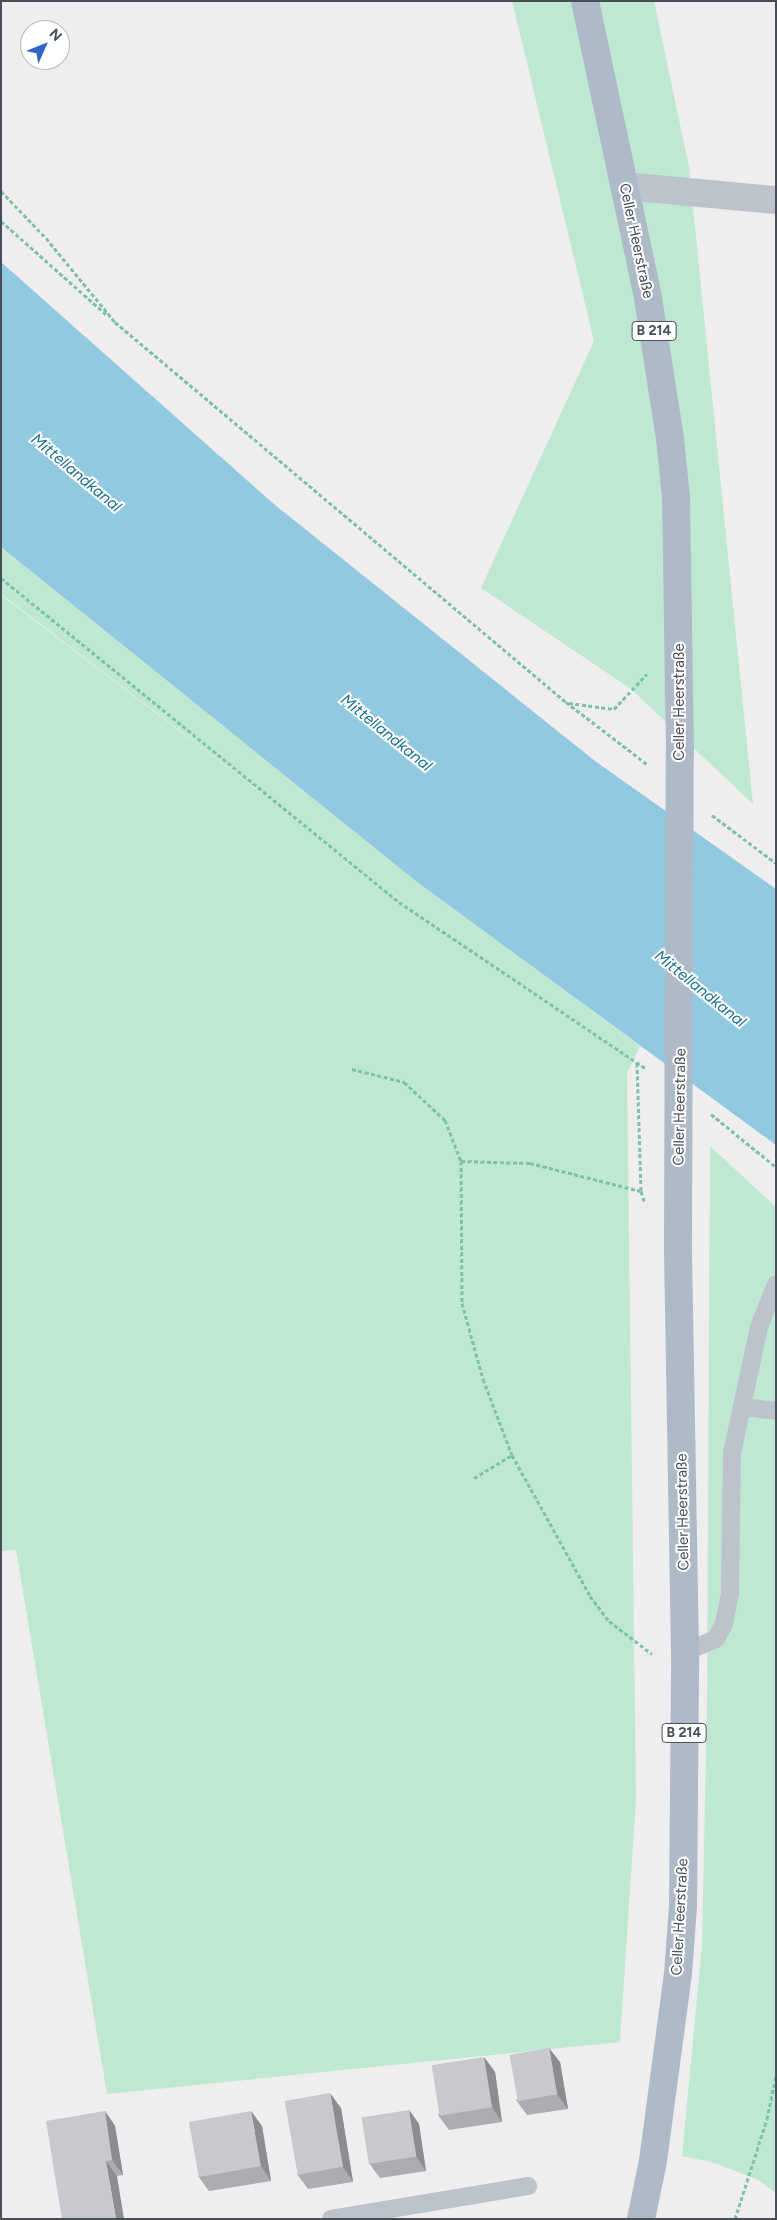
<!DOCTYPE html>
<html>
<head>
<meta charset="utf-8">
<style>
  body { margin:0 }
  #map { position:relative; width:777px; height:2220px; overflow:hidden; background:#efeded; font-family:Figtree,sans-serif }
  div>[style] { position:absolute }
  .green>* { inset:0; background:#bfe8d3 }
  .water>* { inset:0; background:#91c9e0 }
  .path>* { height:3px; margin-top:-1.5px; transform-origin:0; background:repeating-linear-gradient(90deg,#7cc2a6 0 4px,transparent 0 6.5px) }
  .lane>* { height:18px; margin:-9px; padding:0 9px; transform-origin:9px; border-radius:9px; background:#bdc3ca }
  .street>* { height:28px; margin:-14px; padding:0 14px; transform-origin:14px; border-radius:14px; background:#bdc3ca }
  .primary>* { height:28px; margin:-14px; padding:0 14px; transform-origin:14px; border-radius:14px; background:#afbac9 }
  .primary-bridge>* { height:28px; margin:-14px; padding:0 14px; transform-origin:14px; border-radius:14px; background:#afbac9 }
  .wall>* { inset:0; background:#abadb2 }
  .shaded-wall>* { inset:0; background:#8b8d91 }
  .building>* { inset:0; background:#c7c9cf; transform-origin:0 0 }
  span { translate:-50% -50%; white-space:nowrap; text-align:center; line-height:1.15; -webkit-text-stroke:4px #fff; paint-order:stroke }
  .shield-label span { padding:1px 4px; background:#fff; border:1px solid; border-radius:4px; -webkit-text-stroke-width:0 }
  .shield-label { font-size:14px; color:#474e58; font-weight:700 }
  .street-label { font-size:15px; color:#474e58 }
  .water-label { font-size:16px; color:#1d7195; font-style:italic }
  .frame { position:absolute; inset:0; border:2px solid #474e58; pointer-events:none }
  .north { position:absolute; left:20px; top:20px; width:50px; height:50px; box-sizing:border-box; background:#fff; border:1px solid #b5b8bc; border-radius:50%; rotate:46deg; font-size:14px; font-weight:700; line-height:20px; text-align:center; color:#474e58 }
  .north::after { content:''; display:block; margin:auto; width:18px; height:22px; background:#2e63c8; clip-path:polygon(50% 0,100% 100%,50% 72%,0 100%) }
</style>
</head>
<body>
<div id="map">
  <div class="green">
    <i style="clip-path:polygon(512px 1px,654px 1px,689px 167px,753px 804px,631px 689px,481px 588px,594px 341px)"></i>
    <i style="clip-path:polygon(1px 547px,417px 882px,640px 1046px,627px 1073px,636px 1799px,620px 2042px,107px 2094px,16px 1550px,1px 1551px,1px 595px,454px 940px,1px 594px)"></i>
    <i style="clip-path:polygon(710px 1146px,776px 1207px,776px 2193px,758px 2180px,715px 2163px,682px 2156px,702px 1945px,707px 1703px)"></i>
  </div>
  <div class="water">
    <i style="clip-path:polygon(1px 262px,275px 505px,595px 761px,776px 889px,776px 1145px,417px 882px,1px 547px)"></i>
  </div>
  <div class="path">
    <i style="left:1px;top:191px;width:65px;rotate:46.2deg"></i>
    <i style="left:46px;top:238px;width:109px;rotate:50.6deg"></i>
    <i style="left:115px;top:322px;width:590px;rotate:40.12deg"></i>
    <i style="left:566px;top:702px;width:103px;rotate:37.5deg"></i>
    <i style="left:1px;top:221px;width:142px;rotate:41.6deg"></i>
    <i style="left:1px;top:578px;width:513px;rotate:39.15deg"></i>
    <i style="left:399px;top:902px;width:299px;rotate:34deg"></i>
    <i style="left:569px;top:703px;width:45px;rotate:7.6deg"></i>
    <i style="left:614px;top:709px;width:48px;rotate:-46.7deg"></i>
    <i style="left:712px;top:815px;width:80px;rotate:36.9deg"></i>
    <i style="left:637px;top:1063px;width:128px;rotate:88.2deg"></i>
    <i style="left:641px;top:1191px;width:13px;rotate:72deg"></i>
    <i style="left:352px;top:1069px;width:54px;rotate:14deg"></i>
    <i style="left:404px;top:1082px;width:56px;rotate:42.8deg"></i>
    <i style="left:445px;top:1120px;width:44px;rotate:68.7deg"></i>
    <i style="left:461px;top:1161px;width:142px;rotate:89.6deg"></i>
    <i style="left:462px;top:1303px;width:79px;rotate:74.6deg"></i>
    <i style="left:483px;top:1379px;width:81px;rotate:69.1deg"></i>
    <i style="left:512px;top:1455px;width:161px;rotate:61deg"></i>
    <i style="left:590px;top:1596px;width:31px;rotate:53deg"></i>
    <i style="left:609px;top:1621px;width:54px;rotate:37.5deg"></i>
    <i style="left:711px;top:1114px;width:84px;rotate:39.2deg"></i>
    <i style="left:461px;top:1161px;width:69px;rotate:1.7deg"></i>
    <i style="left:530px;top:1163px;width:114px;rotate:14.2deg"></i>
    <i style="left:474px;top:1478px;width:44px;rotate:-31.2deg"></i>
    <i style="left:735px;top:2219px;width:105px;rotate:-72.3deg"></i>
    <i style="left:767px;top:2119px;width:44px;rotate:-78.2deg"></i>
  </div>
  <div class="lane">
    <i style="left:744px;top:1407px;width:32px;rotate:7deg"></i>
    <i style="left:685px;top:1652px;width:34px;rotate:-23deg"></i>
    <i style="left:716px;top:1639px;width:17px;rotate:-62deg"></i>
    <i style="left:724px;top:1624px;width:33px;rotate:-79deg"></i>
    <i style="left:730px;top:1592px;width:139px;rotate:-89.2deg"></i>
    <i style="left:732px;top:1453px;width:129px;rotate:-77.9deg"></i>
    <i style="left:759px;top:1327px;width:46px;rotate:-68.4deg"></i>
    <i style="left:331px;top:2219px;width:200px;rotate:-9.5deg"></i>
  </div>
  <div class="street">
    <i style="left:624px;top:186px;width:153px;rotate:5.3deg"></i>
  </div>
  <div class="primary">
    <i style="left:585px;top:1px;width:304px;rotate:78deg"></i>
    <i style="left:648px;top:298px;width:143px;rotate:81.1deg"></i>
    <i style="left:670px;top:439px;width:58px;rotate:84.1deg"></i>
    <i style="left:676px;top:497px;width:256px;rotate:89.1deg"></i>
    <i style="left:641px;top:2219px;width:59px;rotate:-78.3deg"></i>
    <i style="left:653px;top:2161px;width:189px;rotate:-82.4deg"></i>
    <i style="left:678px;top:1974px;width:68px;rotate:-85.8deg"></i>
    <i style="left:683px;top:1906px;width:254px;rotate:-89.5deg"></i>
    <i style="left:685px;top:1652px;width:408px;rotate:-91deg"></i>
  </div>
  <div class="primary-bridge">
    <i style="left:678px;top:1244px;width:491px;rotate:-89.8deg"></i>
  </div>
  <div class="wall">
    <i style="clip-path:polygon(484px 2057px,495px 2072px,502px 2122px,449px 2130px,438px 2115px)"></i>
    <i style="clip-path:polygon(560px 2062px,568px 2109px,527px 2115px,516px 2100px)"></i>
    <i style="clip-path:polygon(341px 2108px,353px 2182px,308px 2189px,297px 2174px)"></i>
    <i style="clip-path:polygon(409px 2110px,419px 2124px,426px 2171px,380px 2178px,369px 2163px)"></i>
    <i style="clip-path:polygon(105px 2111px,115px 2126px,123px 2175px,117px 2176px,62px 2219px)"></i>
    <i style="clip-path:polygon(262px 2126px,271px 2181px,209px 2191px,198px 2176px)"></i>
  </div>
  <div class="shaded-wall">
    <i style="clip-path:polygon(549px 2048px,560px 2062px,568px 2109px,557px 2094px)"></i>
    <i style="clip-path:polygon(484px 2057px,495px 2072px,502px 2122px,492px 2107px)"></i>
    <i style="clip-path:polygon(330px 2093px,341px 2108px,353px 2182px,343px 2167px)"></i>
    <i style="clip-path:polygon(409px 2110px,419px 2124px,426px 2171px,416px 2156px)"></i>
    <i style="clip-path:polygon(105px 2111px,115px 2126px,123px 2175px,112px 2160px)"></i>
    <i style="clip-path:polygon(251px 2111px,262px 2126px,271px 2181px,261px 2166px)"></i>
    <i style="clip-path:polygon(106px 2161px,117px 2176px,124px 2219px,116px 2219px)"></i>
  </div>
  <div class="building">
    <i style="left:549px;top:2048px;width:47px;height:40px;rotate:80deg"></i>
    <i style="left:484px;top:2057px;width:51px;height:53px;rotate:81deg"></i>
    <i style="left:330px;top:2093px;width:75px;height:46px;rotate:80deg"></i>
    <i style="left:409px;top:2110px;width:47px;height:48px;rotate:81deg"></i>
    <i style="clip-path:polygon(105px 2111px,112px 2160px,106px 2161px,116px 2219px,62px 2219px,46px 2121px)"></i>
    <i style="left:251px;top:2111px;width:56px;height:63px;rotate:80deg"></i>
  </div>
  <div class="shield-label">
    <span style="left:654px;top:331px">B 214</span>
    <span style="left:684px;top:1733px">B 214</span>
  </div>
  <div class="street-label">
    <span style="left:636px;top:241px;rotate:78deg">Celler Heerstraße</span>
    <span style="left:680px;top:702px;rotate:-90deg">Celler Heerstraße</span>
    <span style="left:680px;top:1107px;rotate:-89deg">Celler Heerstraße</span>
    <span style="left:683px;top:1512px;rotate:-91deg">Celler Heerstraße</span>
    <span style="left:680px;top:1917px;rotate:-87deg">Celler Heerstraße</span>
  </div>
  <div class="water-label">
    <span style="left:76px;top:473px;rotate:40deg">Mittellandkanal</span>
    <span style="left:386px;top:733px;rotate:39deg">Mittellandkanal</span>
    <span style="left:700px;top:989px;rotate:39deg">Mittellandkanal</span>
  </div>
  <div class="frame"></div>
  <div class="north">N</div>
</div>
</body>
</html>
